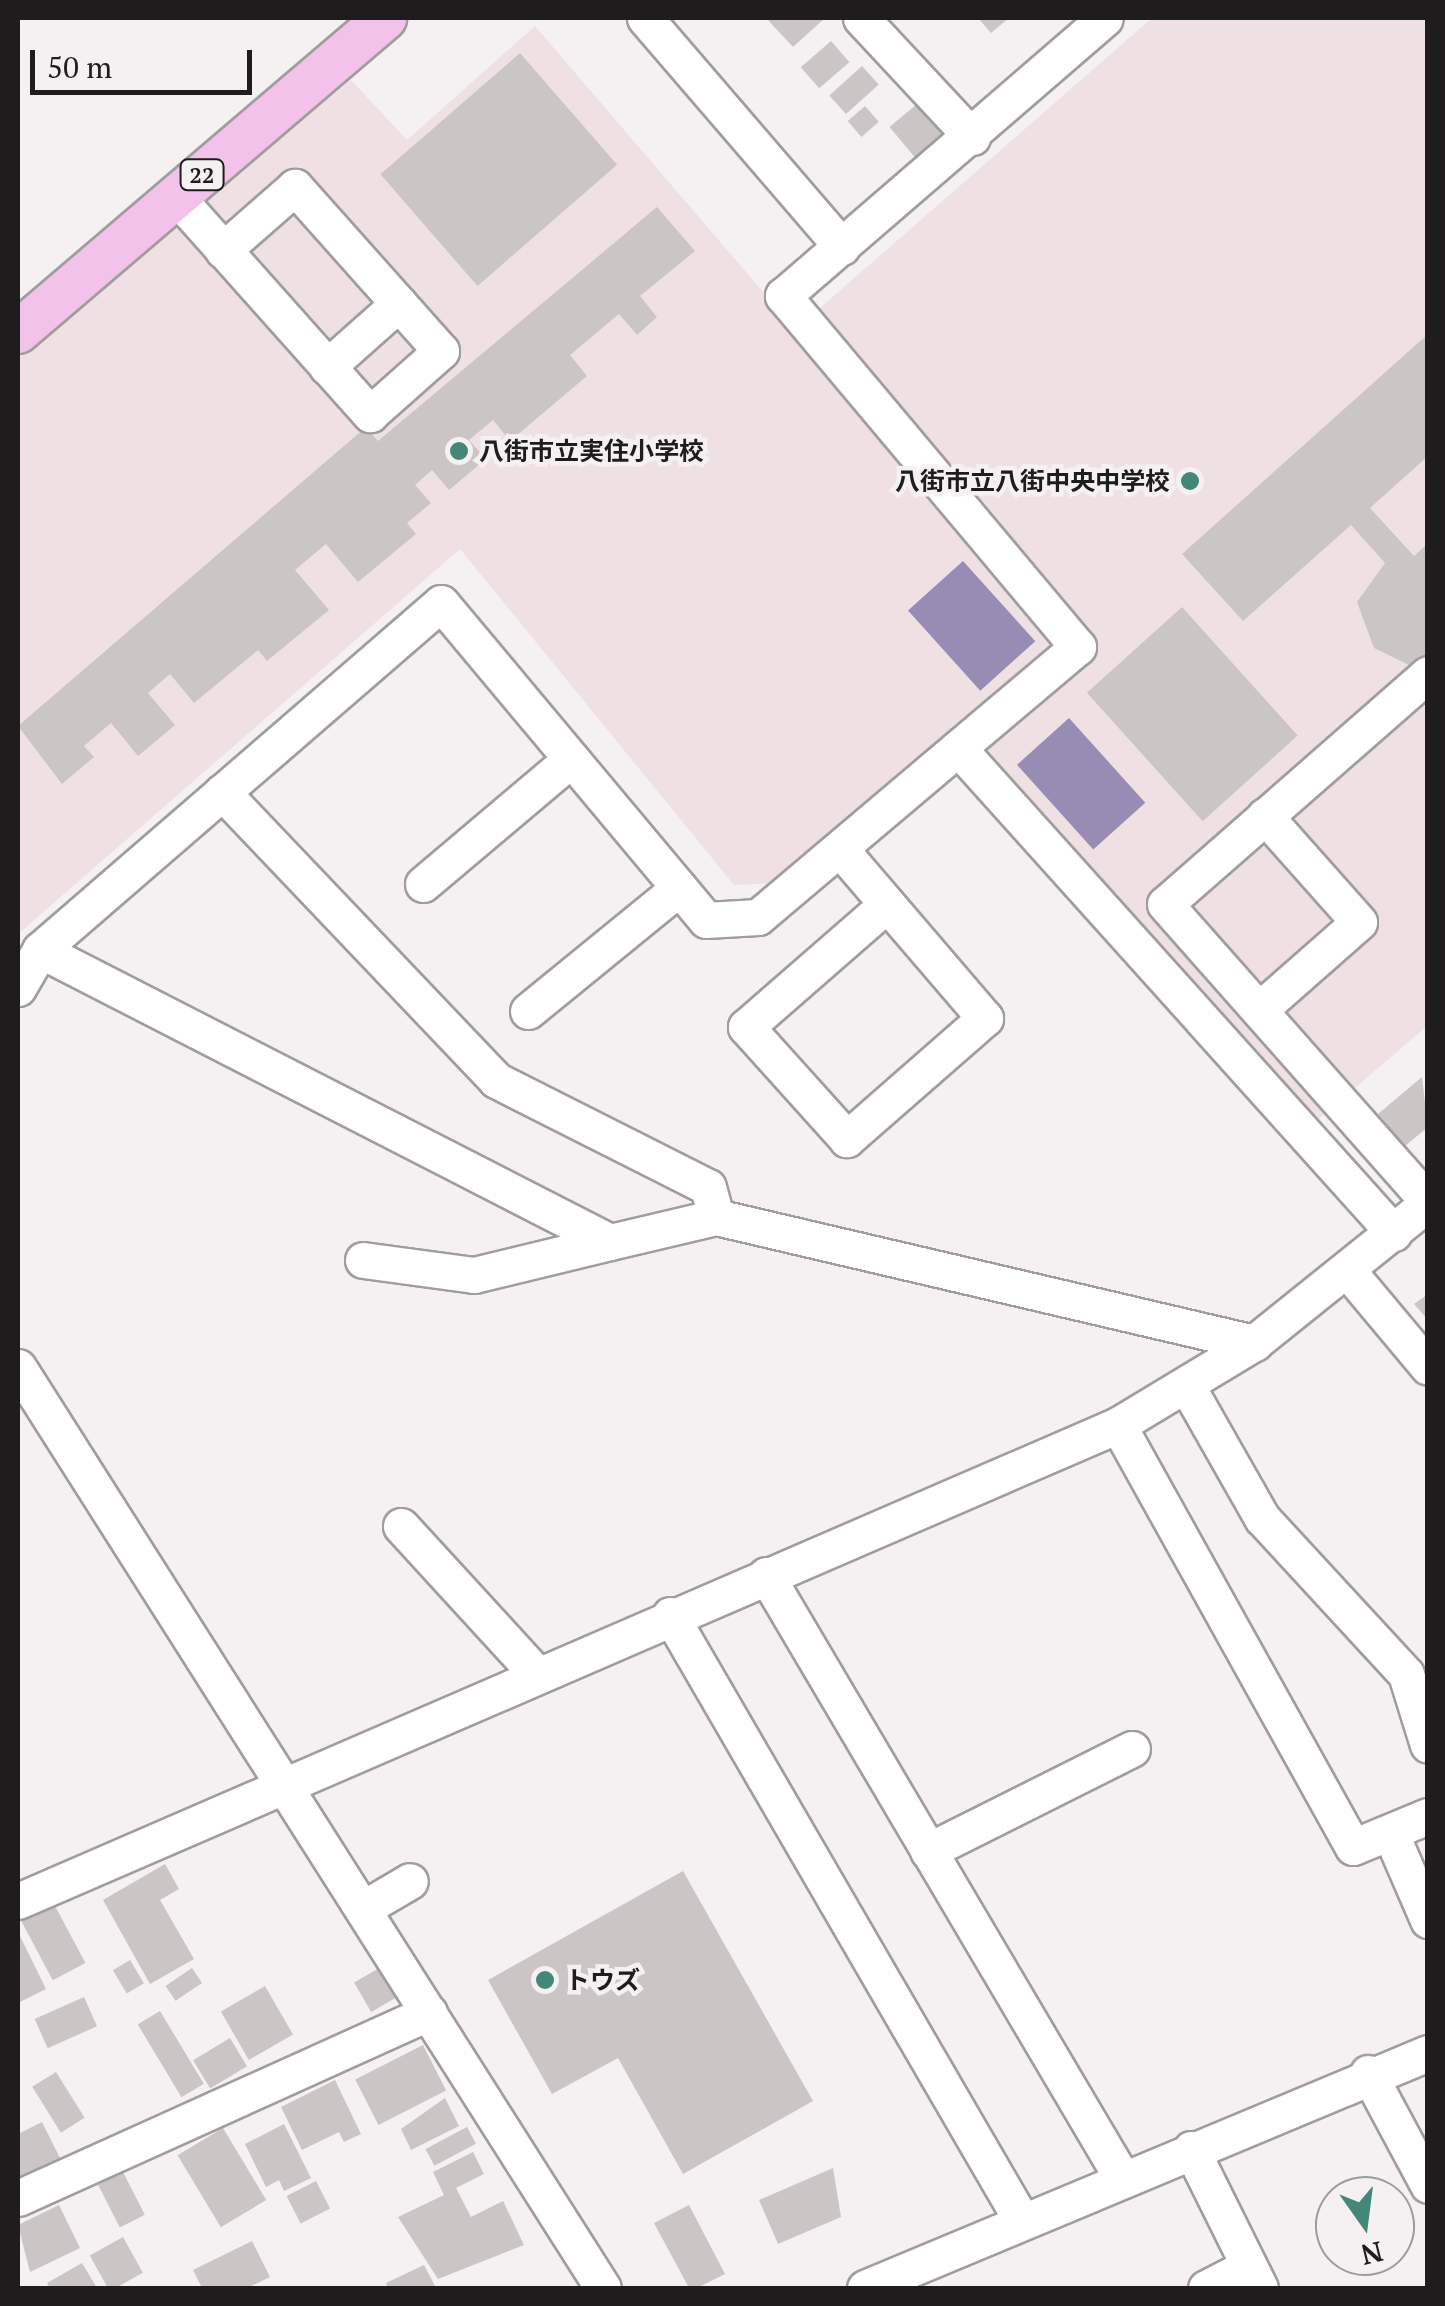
<!DOCTYPE html>
<html>
<head>
<meta charset="utf-8">
<style>
  body { margin:0 }
  #map { position:relative; width:1445px; height:2306px; overflow:hidden; background:#f5f0f1; font-family:"PT Serif","Noto Sans JP",serif }
  div>[style] { position:absolute }
  .built>* { inset:0; background:#efe1e3 }
  .water>* { inset:0; background:#988cb5; transform-origin:0 0 }
  .building>* { inset:0; background:#cbc6c5; transform-origin:0 0 }
  .roads { filter:drop-shadow(2px 0 #a19d9d) drop-shadow(-2px 0 #a19d9d) drop-shadow(0 2px #a19d9d) drop-shadow(0 -2px #a19d9d) }
  .minor>* { height:35px; margin:-17.5px; padding:0 17.5px; transform-origin:17.5px; border-radius:17.5px; background:#fff }
  .major>* { height:42px; margin:-21px; padding:0 21px; transform-origin:21px; border-radius:21px; background:#f2c2eb }
  .dots>* { width:28px; height:28px; translate:-50% -50%; box-sizing:border-box; border:5px solid #f5f0f1; border-radius:50% }
  span { translate:-50% -50%; white-space:nowrap; text-align:center; line-height:1.15; -webkit-text-stroke:9px #f5f0f1; paint-order:stroke }
  .shield-label span { padding:2px 8px; background:#f5f0f1; border:2px solid; border-radius:8px; -webkit-text-stroke-width:0 }
  .shield-label { font-size:22px; color:#1e1c1c; font-weight:700 }
  .poi-label { font-size:25px; color:#1e1c1c; font-weight:700 }
  .left { translate:0 -50%; text-align:left }
  .right { translate:-100% -50%; text-align:right }
  .frame { position:absolute; inset:0; border:20px solid #1e1c1c; pointer-events:none }
  .north { position:absolute; left:1315px; top:2176px; width:100px; height:100px; box-sizing:border-box; background:#f5f0f1; border:2px solid #9f9b9c; border-radius:50%; rotate:166deg; font-size:28px; font-weight:700; line-height:40px; text-align:center; color:#1e1c1c }
  .north::after { content:''; display:block; margin:auto; width:35px; height:45px; background:#448779; clip-path:polygon(50% 0,100% 100%,50% 72%,0 100%) }
  .scale { position:absolute; left:30px; top:50px; width:222px; height:45px; box-sizing:border-box; border:5px solid #1e1c1c; border-top:0; padding-left:12px; font-size:30px; line-height:35px; white-space:nowrap; color:#1e1c1c; -webkit-text-stroke:8px #f5f0f1; paint-order:stroke }
</style>
</head>
<body>
<div id="map">
  <div class="built">
    <i style="clip-path:polygon(1152px 18px,1427px 18px,1427px 1026px,1315px 1122px,975px 747px,1093px 648px,813px 314px)"></i>
    <i style="clip-path:polygon(535px 26px,1061px 639px,780px 883px,734px 885px,460px 549px,18px 934px,18px 354px,351px 80px,407px 140px)"></i>
  </div>
  <div class="water">
    <i style="left:963px;top:561px;width:108px;height:74px;rotate:48deg"></i>
    <i style="left:1069px;top:718px;width:114px;height:70px;rotate:48deg"></i>
  </div>
  <div class="building">
    <i style="clip-path:polygon(766px 18px,825px 18px,793px 47px)"></i>
    <i style="clip-path:polygon(978px 18px,1009px 18px,991px 33px)"></i>
    <i style="left:831px;top:41px;width:28px;height:40px;rotate:49deg"></i>
    <i style="left:520px;top:53px;width:148px;height:185px;rotate:49deg"></i>
    <i style="left:862px;top:66px;width:25px;height:44px;rotate:48deg"></i>
    <i style="left:924px;top:98px;width:45px;height:45px;rotate:50deg"></i>
    <i style="left:865px;top:106px;width:21px;height:23px;rotate:49deg"></i>
    <i style="clip-path:polygon(657px 207px,695px 251px,640px 296px,657px 317px,637px 335px,619px 314px,570px 355px,587px 376px,510px 441px,493px 420px,469px 440px,486px 459px,449px 490px,432px 470px,415px 485px,431px 503px,407px 523px,416px 534px,358px 582px,326px 544px,295px 570px,329px 610px,267px 661px,258px 650px,194px 703px,170px 674px,148px 693px,175px 725px,138px 756px,111px 723px,84px 746px,94px 757px,62px 784px,18px 726px,366px 427px,378px 441px)"></i>
    <i style="clip-path:polygon(1428px 334px,1428px 456px,1370px 508px,1414px 556px,1428px 543px,1428px 661px,1413px 667px,1374px 648px,1357px 602px,1385px 563px,1351px 525px,1243px 621px,1182px 554px)"></i>
    <i style="left:1182px;top:607px;width:173px;height:128px;rotate:48deg"></i>
    <i style="clip-path:polygon(1422px 1077px,1428px 1127px,1405px 1146px,1378px 1114px)"></i>
    <i style="clip-path:polygon(1428px 1294px,1428px 1320px,1414px 1304px)"></i>
    <i style="clip-path:polygon(165px 1864px,179px 1889px,160px 1900px,194px 1959px,150px 1984px,103px 1900px)"></i>
    <i style="clip-path:polygon(683px 1871px,813px 2101px,683px 2174px,618px 2058px,552px 2094px,488px 1980px)"></i>
    <i style="left:53px;top:1902px;width:69px;height:37px;rotate:62deg"></i>
    <i style="clip-path:polygon(18px 1932px,46px 1989px,18px 2003px)"></i>
    <i style="left:130px;top:1960px;width:27px;height:20px;rotate:59deg"></i>
    <i style="left:381px;top:1967px;width:34px;height:31px;rotate:60deg"></i>
    <i style="left:192px;top:1968px;width:18px;height:32px;rotate:56deg"></i>
    <i style="left:265px;top:1986px;width:56px;height:51px;rotate:60deg"></i>
    <i style="left:84px;top:1997px;width:32px;height:54px;rotate:66deg"></i>
    <i style="left:160px;top:2011px;width:85px;height:26px;rotate:59deg"></i>
    <i style="left:230px;top:2038px;width:33px;height:43px;rotate:59deg"></i>
    <i style="left:423px;top:2045px;width:51px;height:76px;rotate:63deg"></i>
    <i style="left:56px;top:2072px;width:54px;height:28px;rotate:58deg"></i>
    <i style="clip-path:polygon(335px 2080px,361px 2134px,344px 2142px,339px 2132px,302px 2150px,281px 2107px)"></i>
    <i style="clip-path:polygon(445px 2098px,459px 2126px,411px 2150px,401px 2129px)"></i>
    <i style="clip-path:polygon(42px 2122px,60px 2158px,18px 2180px,18px 2134px)"></i>
    <i style="clip-path:polygon(284px 2124px,311px 2178px,284px 2191px,279px 2180px,266px 2187px,245px 2144px)"></i>
    <i style="left:467px;top:2127px;width:19px;height:47px;rotate:62deg"></i>
    <i style="left:223px;top:2128px;width:84px;height:53px;rotate:59deg"></i>
    <i style="clip-path:polygon(473px 2152px,484px 2174px,456px 2188px,471px 2217px,503px 2201px,524px 2245px,438px 2279px,398px 2217px,444px 2195px,433px 2172px)"></i>
    <i style="clip-path:polygon(833px 2168px,841px 2217px,778px 2244px,759px 2200px)"></i>
    <i style="left:123px;top:2172px;width:48px;height:28px;rotate:63deg"></i>
    <i style="left:316px;top:2181px;width:31px;height:33px;rotate:63deg"></i>
    <i style="clip-path:polygon(59px 2205px,80px 2248px,30px 2272px,18px 2225px)"></i>
    <i style="clip-path:polygon(689px 2205px,725px 2274px,697px 2288px,689px 2288px,654px 2223px)"></i>
    <i style="left:123px;top:2237px;width:41px;height:38px;rotate:61deg"></i>
    <i style="clip-path:polygon(252px 2241px,270px 2277px,247px 2288px,202px 2288px,193px 2270px)"></i>
    <i style="clip-path:polygon(82px 2263px,97px 2288px,50px 2288px,47px 2283px)"></i>
    <i style="clip-path:polygon(424px 2265px,436px 2288px,388px 2288px,386px 2283px)"></i>
  </div>
  <div class="roads">
    <div class="minor">
      <i style="left:645px;top:18px;width:302px;rotate:49.3deg"></i>
      <i style="left:861px;top:18px;width:163px;rotate:47deg"></i>
      <i style="left:176px;top:197px;width:21px;rotate:47deg"></i>
      <i style="left:190px;top:212px;width:271px;rotate:48.3deg"></i>
      <i style="left:370px;top:414px;width:95px;rotate:-41.6deg"></i>
      <i style="left:441px;top:351px;width:220px;rotate:-131.7deg"></i>
      <i style="left:295px;top:187px;width:96px;rotate:138.8deg"></i>
      <i style="left:327px;top:367px;width:96px;rotate:-41.6deg"></i>
      <i style="left:1428px;top:674px;width:349px;rotate:138.8deg"></i>
      <i style="left:1165px;top:904px;width:397px;rotate:48.5deg"></i>
      <i style="left:958px;top:748px;width:652px;rotate:48.05deg"></i>
      <i style="left:222px;top:792px;width:398px;rotate:46.4deg"></i>
      <i style="left:496px;top:1080px;width:237px;rotate:26.8deg"></i>
      <i style="left:708px;top:1187px;width:31px;rotate:75deg"></i>
      <i style="left:840px;top:849px;width:223px;rotate:49.4deg"></i>
      <i style="left:985px;top:1018px;width:184px;rotate:138.8deg"></i>
      <i style="left:847px;top:1139px;width:151px;rotate:-132deg"></i>
      <i style="left:746px;top:1027px;width:187px;rotate:-41.1deg"></i>
      <i style="left:423px;top:884px;width:194px;rotate:-40.2deg"></i>
      <i style="left:40px;top:950px;width:640px;rotate:27.13deg"></i>
      <i style="left:610px;top:1242px;width:109px;rotate:-13.3deg"></i>
      <i style="left:716px;top:1217px;width:553px;rotate:13.18deg"></i>
      <i style="left:18px;top:988px;width:44px;rotate:-59.9deg"></i>
      <i style="left:40px;top:950px;width:530px;rotate:-40.87deg"></i>
      <i style="left:441px;top:603px;width:413px;rotate:50.1deg"></i>
      <i style="left:706px;top:920px;width:52px;rotate:-3.3deg"></i>
      <i style="left:758px;top:917px;width:419px;rotate:-40.2deg"></i>
      <i style="left:1078px;top:647px;width:459px;rotate:-130deg"></i>
      <i style="left:783px;top:296px;width:425px;rotate:-40.8deg"></i>
      <i style="left:1259px;top:1010px;width:133px;rotate:-41.3deg"></i>
      <i style="left:1359px;top:922px;width:142px;rotate:-131.6deg"></i>
      <i style="left:528px;top:1011px;width:195px;rotate:-39.2deg"></i>
      <i style="left:363px;top:1260px;width:112px;rotate:7.7deg"></i>
      <i style="left:474px;top:1275px;width:140px;rotate:-13.6deg"></i>
      <i style="left:1347px;top:1270px;width:126px;rotate:50.1deg"></i>
      <i style="left:18px;top:1367px;width:1091px;rotate:57.58deg"></i>
      <i style="left:1187px;top:1386px;width:152px;rotate:60.4deg"></i>
      <i style="left:1262px;top:1518px;width:212px;rotate:47.3deg"></i>
      <i style="left:1406px;top:1674px;width:74px;rotate:72.8deg"></i>
      <i style="left:1118px;top:1425px;width:483px;rotate:60.9deg"></i>
      <i style="left:1353px;top:1847px;width:81px;rotate:-22.5deg"></i>
      <i style="left:401px;top:1526px;width:198px;rotate:47.5deg"></i>
      <i style="left:766px;top:1575px;width:700px;rotate:59.44deg"></i>
      <i style="left:670px;top:1615px;width:701px;rotate:59.85deg"></i>
      <i style="left:1390px;top:1832px;width:96px;rotate:66.6deg"></i>
      <i style="left:928px;top:1851px;width:228px;rotate:-26.6deg"></i>
      <i style="left:18px;top:1901px;width:1199px;rotate:-23.4deg"></i>
      <i style="left:1118px;top:1425px;width:159px;rotate:-31.1deg"></i>
      <i style="left:1254px;top:1343px;width:223px;rotate:-38.8deg"></i>
      <i style="left:364px;top:1908px;width:53px;rotate:-30.4deg"></i>
      <i style="left:1368px;top:2073px;width:127px;rotate:61.8deg"></i>
      <i style="left:1191px;top:2149px;width:155px;rotate:63.6deg"></i>
      <i style="left:18px;top:2198px;width:451px;rotate:-24.3deg"></i>
      <i style="left:865px;top:2288px;width:610px;rotate:-22.66deg"></i>
      <i style="left:1206px;top:2288px;width:48px;rotate:-27.1deg"></i>
    </div>
    <div class="major">
      <i style="left:18px;top:332px;width:483px;rotate:-40.5deg"></i>
    </div>
  </div>
  <div class="dots">
    <i style="left:459px;top:451px;background:#448779"></i>
    <i style="left:1190px;top:481px;background:#448779"></i>
    <i style="left:545px;top:1980px;background:#448779"></i>
  </div>
  <div class="shield-label">
    <span style="left:202px;top:175px">22</span>
  </div>
  <div class="poi-label">
    <span class="left" style="left:479px;top:451px">八街市立実住小学校</span>
    <span class="right" style="left:1170px;top:481px">八街市立八街中央中学校</span>
    <span class="left" style="left:565px;top:1980px">トウズ</span>
  </div>
  <div class="frame"></div>
  <div class="north">N</div>
  <div class="scale">50 m</div>
</div>
</body>
</html>
